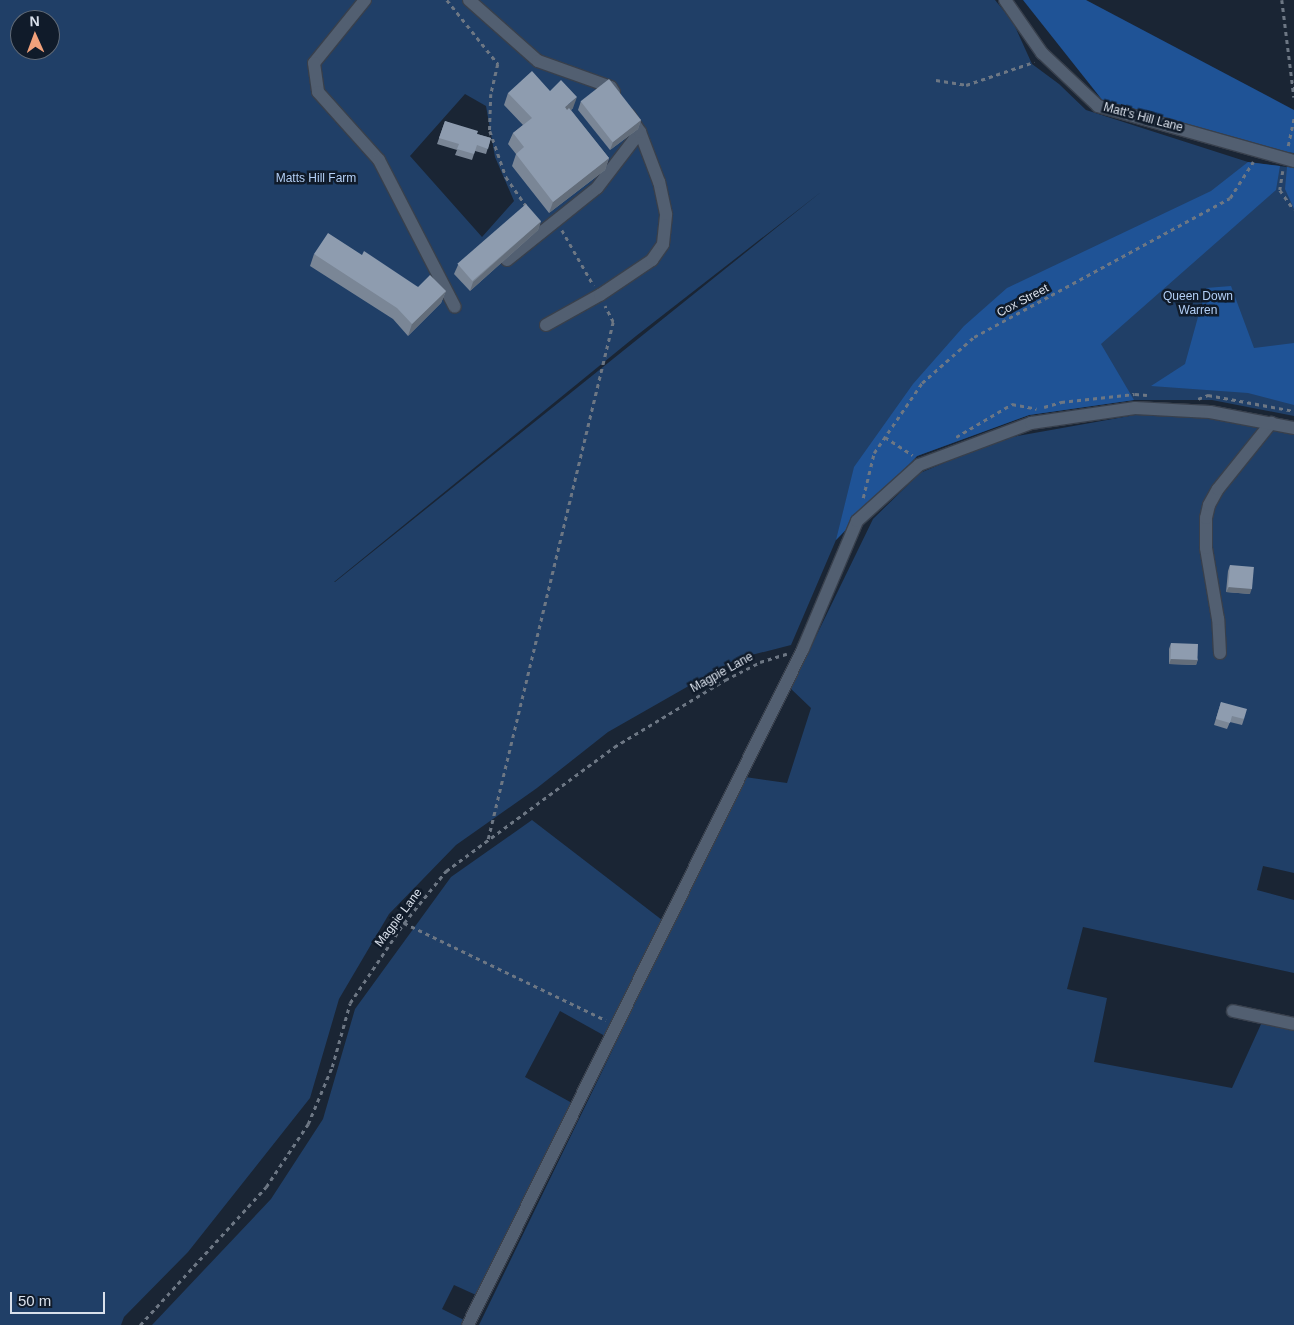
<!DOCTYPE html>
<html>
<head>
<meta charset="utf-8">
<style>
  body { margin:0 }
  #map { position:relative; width:1294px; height:1325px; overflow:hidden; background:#1a2534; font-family:Helvetica,sans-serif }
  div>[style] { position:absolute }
  .green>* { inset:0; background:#203f67 }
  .forest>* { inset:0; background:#1f5396 }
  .path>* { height:2.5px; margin-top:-1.25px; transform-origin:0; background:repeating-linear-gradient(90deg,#6d7784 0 4px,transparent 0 8px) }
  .roads { filter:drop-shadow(1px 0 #38404d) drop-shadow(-1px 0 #38404d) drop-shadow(0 1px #38404d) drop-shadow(0 -1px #38404d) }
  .minor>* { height:12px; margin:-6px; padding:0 6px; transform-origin:6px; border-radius:6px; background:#525f71 }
  .wall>* { inset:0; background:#7a8696 }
  .shaded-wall>* { inset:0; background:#636d7a }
  .building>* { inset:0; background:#8e9caf; transform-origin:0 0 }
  span { translate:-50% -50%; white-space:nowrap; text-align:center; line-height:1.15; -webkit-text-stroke:5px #101b2a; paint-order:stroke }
  .street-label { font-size:12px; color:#d9e0eb }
  .park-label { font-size:12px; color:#b3cff5 }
  .north { position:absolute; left:10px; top:10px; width:50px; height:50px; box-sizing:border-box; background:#101b2a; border:1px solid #606a77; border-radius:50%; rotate:358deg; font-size:14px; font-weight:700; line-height:20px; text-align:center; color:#d9e0eb }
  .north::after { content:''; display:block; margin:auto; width:18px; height:22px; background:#f1a17b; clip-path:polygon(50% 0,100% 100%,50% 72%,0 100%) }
  .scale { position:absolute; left:10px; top:1292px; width:95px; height:22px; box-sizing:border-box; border:2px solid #d9e0eb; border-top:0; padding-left:6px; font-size:15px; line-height:18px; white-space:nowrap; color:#d9e0eb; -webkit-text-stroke:4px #101b2a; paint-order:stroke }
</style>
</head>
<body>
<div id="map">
  <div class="green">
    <i style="clip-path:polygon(evenodd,0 0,995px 0,1013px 22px,1032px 64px,1059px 84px,1086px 110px,1248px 162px,1294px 168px,1294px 416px,1212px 400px,1134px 400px,1029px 415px,917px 456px,836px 540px,791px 645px,736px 659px,608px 732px,537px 788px,456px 845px,389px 914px,339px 999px,310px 1098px,188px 1252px,124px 1317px,121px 1325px,0 1325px,0 0,20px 20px,50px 20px,50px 50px,20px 50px,20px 20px,0 0,465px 94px,486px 106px,495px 157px,514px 201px,482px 237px,410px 156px,465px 94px,0 0,821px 192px,335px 582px,334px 582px,636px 336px,821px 192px)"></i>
    <i style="clip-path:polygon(1135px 415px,1207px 416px,1294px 434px,1294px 873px,1263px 866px,1257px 890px,1294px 900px,1294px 973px,1083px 927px,1067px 989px,1107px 998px,1094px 1062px,1232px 1088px,1262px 1022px,1294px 1030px,1294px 1325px,479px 1325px,745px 777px,787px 783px,811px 708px,789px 687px,803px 663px,873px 519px,920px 473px,1001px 439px)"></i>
    <i style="clip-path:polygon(532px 820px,662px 920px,605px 1036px,560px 1011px,525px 1077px,572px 1103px,476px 1295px,454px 1285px,442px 1309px,464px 1320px,461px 1325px,152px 1325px,271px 1199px,323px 1119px,355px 1009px,451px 877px)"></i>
  </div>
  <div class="forest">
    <i style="clip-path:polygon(1023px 0,1086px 0,1294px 110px,1294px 153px,1259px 149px,1103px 101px)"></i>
    <i style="clip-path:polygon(1248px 162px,1280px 166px,1276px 190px,1101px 344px,1134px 400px,1029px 415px,917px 456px,836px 540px,854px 467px,913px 384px,964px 326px,1007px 288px,1211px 191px)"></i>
    <i style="clip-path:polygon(1287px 167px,1294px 168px,1294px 209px,1285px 189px)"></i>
    <i style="clip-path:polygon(1231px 286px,1254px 348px,1294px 343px,1294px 405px,1248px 393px,1151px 386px,1185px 364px,1206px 288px)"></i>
  </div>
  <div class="path">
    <i style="left:447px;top:0;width:82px;rotate:51.4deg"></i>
    <i style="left:498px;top:64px;width:31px;rotate:103deg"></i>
    <i style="left:491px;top:94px;width:37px;rotate:92deg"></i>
    <i style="left:490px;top:131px;width:49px;rotate:70.8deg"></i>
    <i style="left:506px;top:177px;width:35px;rotate:55deg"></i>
    <i style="left:1282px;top:0;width:98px;rotate:82.9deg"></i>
    <i style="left:936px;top:80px;width:30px;rotate:9deg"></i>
    <i style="left:966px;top:85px;width:72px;rotate:-18.7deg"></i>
    <i style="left:1288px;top:146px;width:29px;rotate:-78deg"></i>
    <i style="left:1283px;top:171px;width:19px;rotate:99deg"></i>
    <i style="left:1280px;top:190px;width:24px;rotate:55deg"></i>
    <i style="left:562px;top:230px;width:64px;rotate:60.3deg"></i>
    <i style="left:1198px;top:399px;width:11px;rotate:-22deg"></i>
    <i style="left:1208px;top:395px;width:87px;rotate:10.5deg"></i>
    <i style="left:1044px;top:407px;width:18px;rotate:-16deg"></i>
    <i style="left:1061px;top:402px;width:74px;rotate:-6.2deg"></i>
    <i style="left:1135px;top:394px;width:12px;rotate:5deg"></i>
    <i style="left:885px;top:437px;width:33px;rotate:33deg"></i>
    <i style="left:956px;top:437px;width:65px;rotate:-30.5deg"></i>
    <i style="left:1012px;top:404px;width:25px;rotate:11deg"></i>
    <i style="left:863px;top:498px;width:46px;rotate:-76.3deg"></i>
    <i style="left:874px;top:453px;width:85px;rotate:-55.6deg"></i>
    <i style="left:922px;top:383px;width:69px;rotate:-41.5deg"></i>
    <i style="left:974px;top:337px;width:291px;rotate:-28.5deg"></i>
    <i style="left:1230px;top:198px;width:43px;rotate:-57.4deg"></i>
    <i style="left:488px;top:839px;width:532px;rotate:-76.41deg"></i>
    <i style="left:613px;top:322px;width:18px;rotate:-117deg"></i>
    <i style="left:404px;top:923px;width:224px;rotate:25.7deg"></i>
    <i style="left:140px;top:1325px;width:187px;rotate:-47.6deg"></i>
    <i style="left:266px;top:1187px;width:76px;rotate:-56.3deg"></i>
    <i style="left:308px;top:1124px;width:62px;rotate:-67.2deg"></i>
    <i style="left:332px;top:1067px;width:66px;rotate:-74.3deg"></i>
    <i style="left:350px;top:1003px;width:97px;rotate:-56deg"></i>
    <i style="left:404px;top:923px;width:67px;rotate:-51.1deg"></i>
    <i style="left:446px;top:871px;width:209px;rotate:-36.4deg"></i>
    <i style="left:614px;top:747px;width:130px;rotate:-31.1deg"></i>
    <i style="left:725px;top:680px;width:39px;rotate:-27deg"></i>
    <i style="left:760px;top:662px;width:28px;rotate:-17deg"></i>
  </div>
  <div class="roads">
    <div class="minor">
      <i style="left:365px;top:0;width:81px;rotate:129deg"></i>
      <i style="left:314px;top:63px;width:29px;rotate:82deg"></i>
      <i style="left:318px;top:92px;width:91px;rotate:48.1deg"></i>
      <i style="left:379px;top:160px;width:165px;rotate:62.7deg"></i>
      <i style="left:469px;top:0;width:92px;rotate:41.5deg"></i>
      <i style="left:538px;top:61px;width:77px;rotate:19.6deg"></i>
      <i style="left:611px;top:87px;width:6px;rotate:59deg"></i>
      <i style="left:1005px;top:0;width:65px;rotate:55.1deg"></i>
      <i style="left:1042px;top:53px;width:77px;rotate:43.4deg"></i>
      <i style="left:1098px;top:106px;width:204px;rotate:15.7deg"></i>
      <i style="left:507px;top:260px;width:115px;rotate:-38.7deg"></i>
      <i style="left:597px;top:188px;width:71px;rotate:-52.5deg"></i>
      <i style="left:546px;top:325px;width:62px;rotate:-29.1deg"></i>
      <i style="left:600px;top:295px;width:63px;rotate:-33.9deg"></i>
      <i style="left:652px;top:260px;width:19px;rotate:-55deg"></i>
      <i style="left:663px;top:244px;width:30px;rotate:-84deg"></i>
      <i style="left:666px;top:214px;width:33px;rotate:-102deg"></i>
      <i style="left:659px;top:182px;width:53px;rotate:-110.8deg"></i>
      <i style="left:640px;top:132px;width:20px;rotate:-123deg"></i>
      <i style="left:1220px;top:653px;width:34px;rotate:-93deg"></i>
      <i style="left:1218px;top:619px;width:72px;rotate:-99.6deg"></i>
      <i style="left:1206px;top:548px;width:30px;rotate:-90deg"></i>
      <i style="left:1206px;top:518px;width:13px;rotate:-77deg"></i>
      <i style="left:1209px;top:505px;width:18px;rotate:-61deg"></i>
      <i style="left:1218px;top:489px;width:85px;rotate:-51.2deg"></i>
      <i style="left:1233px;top:1011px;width:62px;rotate:12deg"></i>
      <i style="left:468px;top:1325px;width:754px;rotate:-63.64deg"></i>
      <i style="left:803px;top:649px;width:139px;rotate:-67.1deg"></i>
      <i style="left:857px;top:521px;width:84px;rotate:-42.1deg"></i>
      <i style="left:919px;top:465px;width:120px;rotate:-20.6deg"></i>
      <i style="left:1031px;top:423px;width:105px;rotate:-8.2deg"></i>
      <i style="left:1135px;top:408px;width:75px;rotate:3.1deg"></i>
      <i style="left:1210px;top:412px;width:86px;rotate:10.8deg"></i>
    </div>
  </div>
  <div class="wall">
    <i style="clip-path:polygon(550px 91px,573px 108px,571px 110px,609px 158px,605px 170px,549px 213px,512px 166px,516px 154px,508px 144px,513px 133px,523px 125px,504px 105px,508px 93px)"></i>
    <i style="clip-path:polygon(581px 101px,641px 120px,638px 129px,610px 150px,578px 110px)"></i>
    <i style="clip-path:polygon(445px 121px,477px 134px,491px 138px,486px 154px,475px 151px,472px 160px,455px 155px,457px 150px,437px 144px)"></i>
    <i style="clip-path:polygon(541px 221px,538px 230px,470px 291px,454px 274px,458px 265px)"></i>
    <i style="clip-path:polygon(314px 254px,418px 287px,446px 291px,441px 303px,408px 336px,393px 319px,310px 266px)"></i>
    <i style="clip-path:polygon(1230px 565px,1250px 594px,1226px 592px,1228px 571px)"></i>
    <i style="clip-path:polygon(1171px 643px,1198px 659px,1196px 665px,1169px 664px,1169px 649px)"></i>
    <i style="clip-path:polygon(1221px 702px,1244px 719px,1242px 725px,1230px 722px,1227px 729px,1214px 725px)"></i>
  </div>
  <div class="shaded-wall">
    <i style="clip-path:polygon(577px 97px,573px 108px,561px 119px,565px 107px)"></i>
    <i style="clip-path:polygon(641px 120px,638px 129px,610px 150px,613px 142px)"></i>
    <i style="clip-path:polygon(609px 158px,605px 170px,549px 213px,553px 202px)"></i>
    <i style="clip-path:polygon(541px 221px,538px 230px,470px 291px,473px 282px)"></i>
    <i style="clip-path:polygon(446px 291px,441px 303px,408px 336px,412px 324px)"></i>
    <i style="clip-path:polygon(1229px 587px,1252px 588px,1250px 594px,1226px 592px)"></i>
    <i style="clip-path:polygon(1171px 659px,1198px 659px,1196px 665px,1169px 664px)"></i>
  </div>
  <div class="building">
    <i style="clip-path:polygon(532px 71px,550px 91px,561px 80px,577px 97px,565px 107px,567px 110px,569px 108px,609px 158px,553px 202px,516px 154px,524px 147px,513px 133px,532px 118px,508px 93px)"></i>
    <i style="left:609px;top:79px;width:52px;height:36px;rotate:52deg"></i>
    <i style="clip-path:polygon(445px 121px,478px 131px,477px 134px,491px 138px,488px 149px,477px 145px,474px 154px,457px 149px,459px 144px,439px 138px)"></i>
    <i style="left:526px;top:204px;width:23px;height:91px;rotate:49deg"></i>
    <i style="clip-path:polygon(328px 233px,362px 255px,364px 251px,418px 287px,430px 275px,446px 291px,412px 324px,397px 308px,314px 254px)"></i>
    <i style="left:1230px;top:565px;width:24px;height:22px;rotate:5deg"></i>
    <i style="left:1171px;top:643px;width:27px;height:16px;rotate:2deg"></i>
    <i style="clip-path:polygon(1221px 702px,1247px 709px,1244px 719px,1232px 716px,1230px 723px,1216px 719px)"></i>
  </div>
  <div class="street-label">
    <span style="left:1143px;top:118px;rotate:15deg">Matt's Hill Lane</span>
    <span style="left:1023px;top:301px;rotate:-28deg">Cox Street</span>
    <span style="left:722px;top:673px;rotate:-29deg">Magpie Lane</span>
    <span style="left:399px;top:918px;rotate:-53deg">Magpie Lane</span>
  </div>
  <div class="park-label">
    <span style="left:316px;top:179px">Matts Hill Farm</span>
    <span style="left:1198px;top:304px">Queen Down<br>Warren</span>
  </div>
  <div class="north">N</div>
  <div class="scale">50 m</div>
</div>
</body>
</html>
